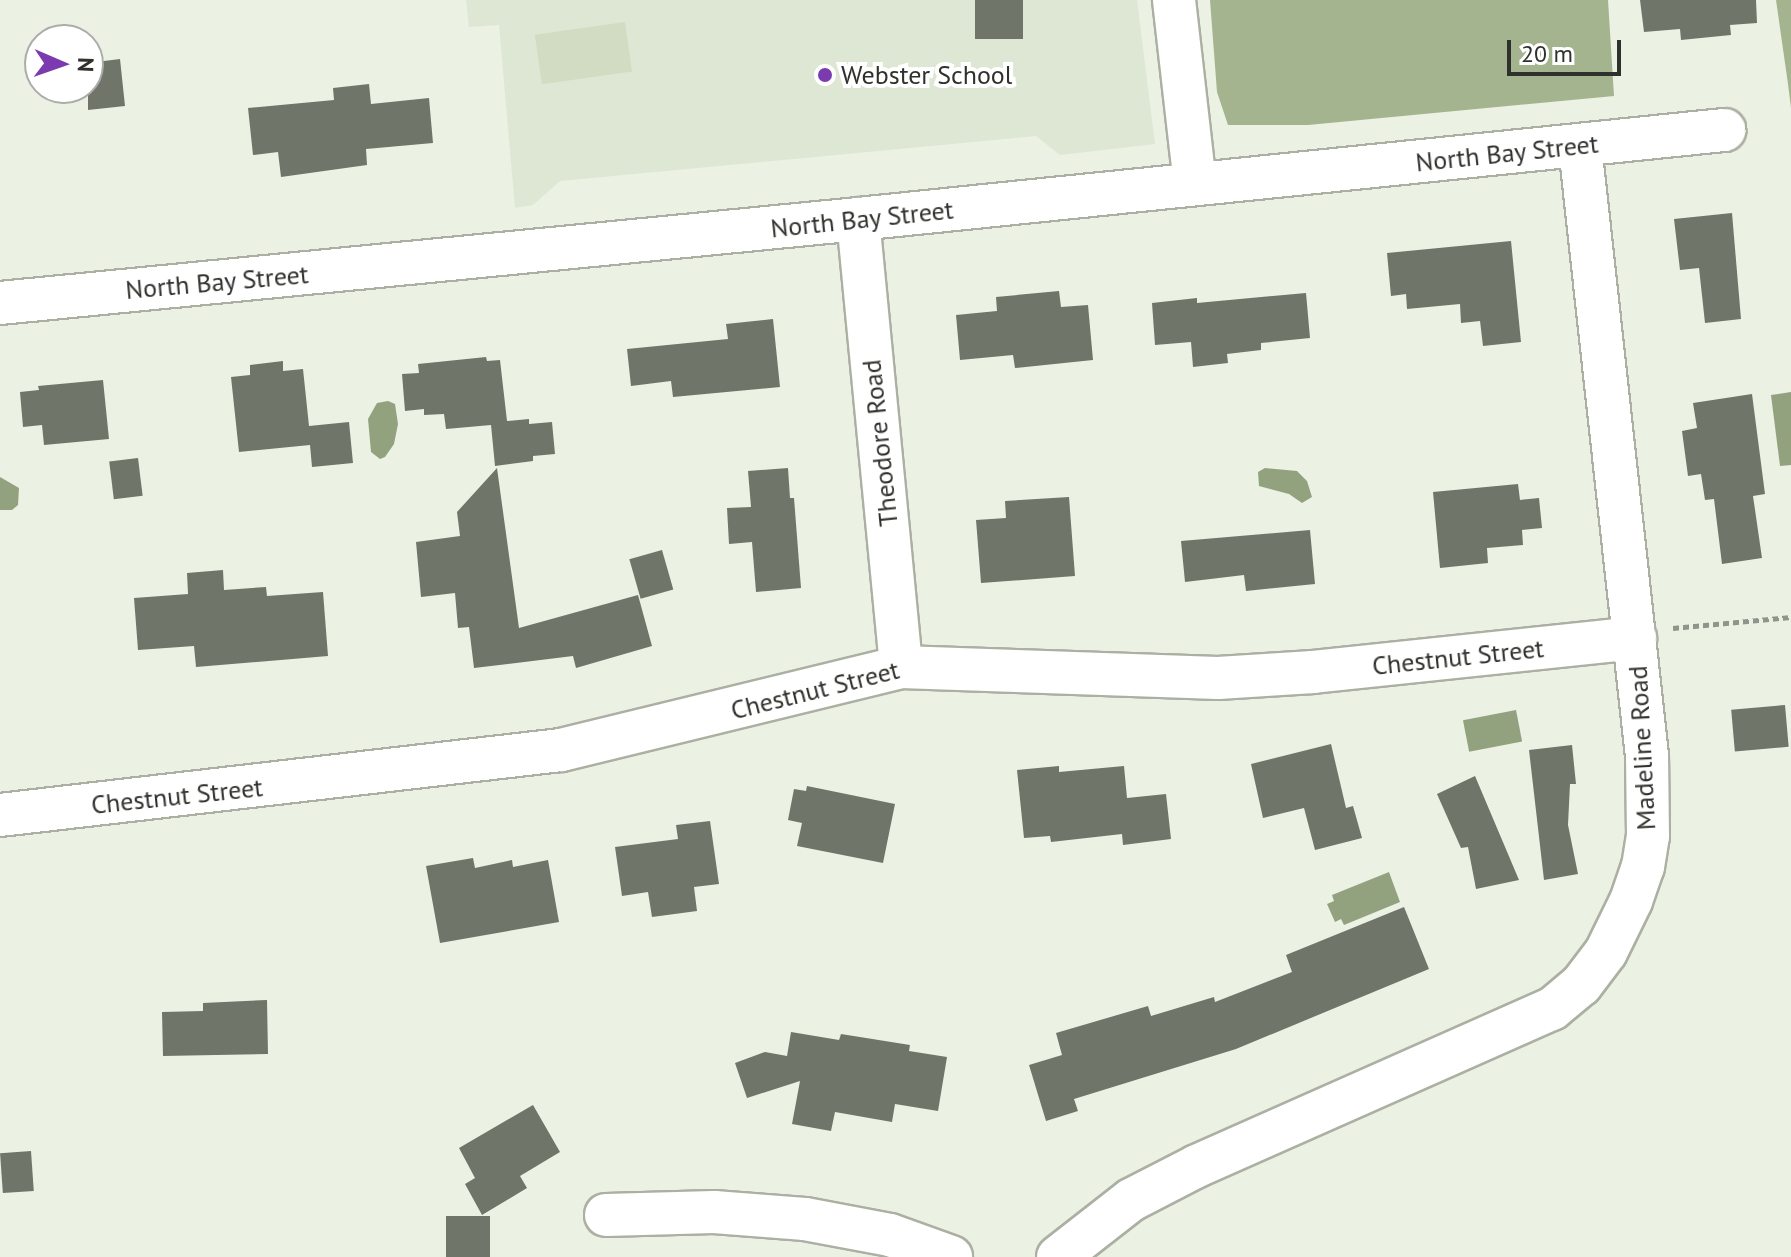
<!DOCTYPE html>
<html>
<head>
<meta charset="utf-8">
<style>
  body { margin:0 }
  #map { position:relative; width:1791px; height:1257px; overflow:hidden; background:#ebf1e3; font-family:"PT Sans",sans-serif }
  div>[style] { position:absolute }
  .built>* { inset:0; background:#dee7d3 }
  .green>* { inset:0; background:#d1dcc2; transform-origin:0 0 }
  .forest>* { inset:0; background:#a4b48f }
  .water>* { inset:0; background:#93a27e; transform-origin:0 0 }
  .building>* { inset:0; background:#707569; transform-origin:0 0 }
  .path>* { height:5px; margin-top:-2.5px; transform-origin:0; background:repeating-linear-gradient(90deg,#90958b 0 6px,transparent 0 10px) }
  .roads { filter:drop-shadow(2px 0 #abb0a3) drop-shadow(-2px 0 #abb0a3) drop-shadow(0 2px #abb0a3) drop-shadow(0 -2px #abb0a3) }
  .minor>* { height:42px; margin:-21px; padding:0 21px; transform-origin:21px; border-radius:21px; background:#fff }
  .dots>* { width:22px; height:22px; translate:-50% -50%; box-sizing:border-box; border:4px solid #fff; border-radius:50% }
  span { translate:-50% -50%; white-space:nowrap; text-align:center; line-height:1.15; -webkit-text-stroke:8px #fff; paint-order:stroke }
  .poi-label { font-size:26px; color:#2f312c }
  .left { translate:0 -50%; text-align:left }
  .street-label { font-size:26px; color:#2f312c }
  .north { position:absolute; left:24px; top:24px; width:80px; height:80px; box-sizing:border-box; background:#fff; border:2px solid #acadab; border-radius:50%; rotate:92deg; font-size:22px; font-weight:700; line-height:32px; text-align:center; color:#2f312c }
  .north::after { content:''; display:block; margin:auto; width:28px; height:36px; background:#7b3baf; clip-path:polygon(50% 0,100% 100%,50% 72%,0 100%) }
  .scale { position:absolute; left:1507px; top:40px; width:114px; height:36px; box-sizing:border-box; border:4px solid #2f312c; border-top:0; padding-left:10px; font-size:24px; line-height:28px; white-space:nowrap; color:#2f312c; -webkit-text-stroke:6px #fff; paint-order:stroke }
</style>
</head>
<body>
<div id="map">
  <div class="built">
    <i style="clip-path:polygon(466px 0,1137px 0,1155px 144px,1060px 155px,1036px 136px,560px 181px,533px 205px,515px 208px,499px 25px,469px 27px)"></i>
  </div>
  <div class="green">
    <i style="left:625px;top:22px;width:50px;height:91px;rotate:82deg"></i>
  </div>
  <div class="forest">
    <i style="clip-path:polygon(1210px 0,1608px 0,1614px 96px,1308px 125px,1228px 125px,1217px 92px)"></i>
    <i style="clip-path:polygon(1776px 0,1791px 0,1791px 108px,1788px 84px)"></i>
  </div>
  <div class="water">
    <i style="clip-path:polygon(1791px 392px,1791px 465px,1780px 466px,1771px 395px)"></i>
    <i style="clip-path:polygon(388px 401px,395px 404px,398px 424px,394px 444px,385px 457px,380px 459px,371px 452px,368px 419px,377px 403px)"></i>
    <i style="clip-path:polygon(1265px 468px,1297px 471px,1307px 481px,1312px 497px,1302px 503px,1289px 494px,1259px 486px,1258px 472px)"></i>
    <i style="clip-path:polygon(0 477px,19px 488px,18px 505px,12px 510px,0 510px)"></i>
    <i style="left:1516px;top:710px;width:32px;height:54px;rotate:79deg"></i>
    <i style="clip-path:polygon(1389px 872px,1400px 902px,1344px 925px,1341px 919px,1335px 922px,1327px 904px,1334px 901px,1332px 895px)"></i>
  </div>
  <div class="building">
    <i style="left:975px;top:0;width:48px;height:39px"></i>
    <i style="clip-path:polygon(1640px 0,1756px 0,1757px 23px,1730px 25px,1731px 35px,1681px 40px,1680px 29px,1644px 32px)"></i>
    <i style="clip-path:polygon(120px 59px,125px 106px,88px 110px,88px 63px)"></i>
    <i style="clip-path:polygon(369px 84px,371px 104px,429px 98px,433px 143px,366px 149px,367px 165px,281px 177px,278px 152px,253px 155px,248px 108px,334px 100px,333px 88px)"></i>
    <i style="clip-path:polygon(1732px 213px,1741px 319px,1705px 323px,1699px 268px,1680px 270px,1674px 219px)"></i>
    <i style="clip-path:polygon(1511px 241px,1521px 342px,1483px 346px,1480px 321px,1461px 323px,1460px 304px,1407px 309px,1406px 294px,1391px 296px,1387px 253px)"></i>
    <i style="clip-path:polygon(1059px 291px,1061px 307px,1088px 305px,1093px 360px,1015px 368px,1013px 355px,960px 360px,956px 315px,997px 311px,996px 297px)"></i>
    <i style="clip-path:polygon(1306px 293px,1310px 338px,1261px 343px,1261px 350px,1227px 354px,1228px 363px,1193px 367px,1191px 342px,1155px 345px,1152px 303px,1197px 298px,1197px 303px)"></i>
    <i style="clip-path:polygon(773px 319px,780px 387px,673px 397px,671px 381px,631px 386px,627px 349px,728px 339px,726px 324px)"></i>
    <i style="clip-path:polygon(486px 357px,487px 361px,500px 360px,507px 421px,529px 419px,529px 424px,552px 422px,555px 454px,533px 456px,533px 461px,495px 466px,491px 425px,446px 429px,444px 414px,424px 415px,424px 409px,405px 411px,402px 374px,419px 373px,418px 364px)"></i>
    <i style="clip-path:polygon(283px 361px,283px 371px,303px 369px,309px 426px,349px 422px,353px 463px,312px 467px,310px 445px,239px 452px,231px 377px,250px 375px,250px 365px)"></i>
    <i style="clip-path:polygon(103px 380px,109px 439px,44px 445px,42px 425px,23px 427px,20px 392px,39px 390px,38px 386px)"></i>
    <i style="clip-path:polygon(1752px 394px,1765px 494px,1753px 496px,1762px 558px,1722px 564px,1714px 499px,1705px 500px,1701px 474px,1688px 476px,1682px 431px,1697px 428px,1693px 403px)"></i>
    <i style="left:138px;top:458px;width:38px;height:29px;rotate:83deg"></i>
    <i style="clip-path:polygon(497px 468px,519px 628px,638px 595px,652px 646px,576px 668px,573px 656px,474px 668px,469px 627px,458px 628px,455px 593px,421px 597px,416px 542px,460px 536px,457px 512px)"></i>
    <i style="clip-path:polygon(788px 468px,790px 498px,794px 498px,801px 588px,756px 592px,752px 542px,729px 544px,727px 508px,751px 507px,748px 471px)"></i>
    <i style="clip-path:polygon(1518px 484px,1520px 500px,1539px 498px,1542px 528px,1522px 530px,1523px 545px,1487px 548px,1488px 563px,1440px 568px,1433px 492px)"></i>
    <i style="clip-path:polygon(1069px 497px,1075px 576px,981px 583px,976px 520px,1006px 518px,1005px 501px)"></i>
    <i style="clip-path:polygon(1310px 530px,1315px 584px,1246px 591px,1244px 575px,1185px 582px,1181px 541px)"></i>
    <i style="left:662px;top:550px;width:41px;height:34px;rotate:74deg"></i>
    <i style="clip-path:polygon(223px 570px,224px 590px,266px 587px,267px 596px,323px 592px,328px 656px,196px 667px,194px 646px,138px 650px,134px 598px,188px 594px,187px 573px)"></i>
    <i style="left:1785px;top:705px;width:42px;height:54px;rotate:85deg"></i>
    <i style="clip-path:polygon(1331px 744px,1346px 808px,1353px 806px,1362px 838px,1315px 850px,1304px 808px,1263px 818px,1251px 764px)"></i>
    <i style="clip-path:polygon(1572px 745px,1576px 784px,1570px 784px,1568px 825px,1578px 874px,1544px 880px,1529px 750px)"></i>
    <i style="clip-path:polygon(1059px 766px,1059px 772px,1124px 766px,1127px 798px,1166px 794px,1171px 839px,1123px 845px,1122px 834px,1051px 842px,1050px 836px,1024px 838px,1017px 770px)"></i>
    <i style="clip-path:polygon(1475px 776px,1519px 880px,1476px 889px,1468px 847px,1461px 848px,1437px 794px)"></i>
    <i style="clip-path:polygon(807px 786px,895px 804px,883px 863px,797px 846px,802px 823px,788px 820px,794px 789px,806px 791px)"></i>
    <i style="clip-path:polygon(710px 821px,719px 884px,694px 887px,697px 911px,652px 917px,648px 892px,622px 896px,615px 847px,678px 839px,676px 825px)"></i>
    <i style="clip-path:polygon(473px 858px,475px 868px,512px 860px,513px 867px,548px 860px,559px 922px,440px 943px,426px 866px)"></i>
    <i style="clip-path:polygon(1404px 907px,1429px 969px,1236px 1049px,1074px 1099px,1078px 1111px,1046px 1121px,1029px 1065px,1062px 1055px,1056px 1033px,1148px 1006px,1151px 1016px,1214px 997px,1215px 1002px,1292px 972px,1286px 955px)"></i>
    <i style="clip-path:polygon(267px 1000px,268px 1054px,163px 1056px,162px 1012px,203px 1011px,203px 1003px)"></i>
    <i style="clip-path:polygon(791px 1032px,839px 1040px,841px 1034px,910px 1045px,909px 1051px,947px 1057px,938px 1111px,895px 1104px,892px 1122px,835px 1112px,831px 1131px,792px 1124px,800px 1081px,747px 1098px,735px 1063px,765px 1052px,787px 1056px)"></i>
    <i style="clip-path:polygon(533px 1105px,560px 1152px,520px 1176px,527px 1188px,482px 1215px,465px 1184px,475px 1178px,459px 1148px)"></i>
    <i style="left:31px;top:1151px;width:40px;height:31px;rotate:86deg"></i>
    <i style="left:490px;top:1216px;width:41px;height:44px;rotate:90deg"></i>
  </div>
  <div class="path">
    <i style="left:1673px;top:628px;width:119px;rotate:-5.3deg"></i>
  </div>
  <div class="roads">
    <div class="minor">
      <i style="left:1174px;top:0;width:185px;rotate:83.5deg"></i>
      <i style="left:858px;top:219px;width:450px;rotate:84.5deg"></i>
      <i style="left:0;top:303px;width:862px;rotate:-5.59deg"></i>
      <i style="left:858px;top:219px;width:871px;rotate:-5.87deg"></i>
      <i style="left:0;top:815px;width:565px;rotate:-6.61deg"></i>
      <i style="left:561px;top:750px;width:350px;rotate:-13.7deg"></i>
      <i style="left:901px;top:667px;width:317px;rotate:2deg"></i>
      <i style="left:1218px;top:678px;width:95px;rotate:-3.6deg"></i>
      <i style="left:1313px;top:672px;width:324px;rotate:-6deg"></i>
      <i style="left:606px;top:1215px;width:108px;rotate:-1.6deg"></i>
      <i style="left:714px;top:1212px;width:91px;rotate:4.4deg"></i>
      <i style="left:805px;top:1219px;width:86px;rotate:10.7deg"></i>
      <i style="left:890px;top:1235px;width:65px;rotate:19.8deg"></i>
      <i style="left:1058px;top:1257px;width:93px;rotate:-38deg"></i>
      <i style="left:1131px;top:1200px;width:74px;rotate:-27.3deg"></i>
      <i style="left:1197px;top:1166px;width:388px;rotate:-23.9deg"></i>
      <i style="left:1552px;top:1009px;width:38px;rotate:-40deg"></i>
      <i style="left:1581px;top:985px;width:41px;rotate:-52.9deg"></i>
      <i style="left:1606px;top:952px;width:57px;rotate:-63.9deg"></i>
      <i style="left:1631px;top:901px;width:36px;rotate:-71deg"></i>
      <i style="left:1643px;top:867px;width:31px;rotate:-81deg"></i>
      <i style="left:1648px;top:836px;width:80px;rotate:-90.7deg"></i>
      <i style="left:1647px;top:756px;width:614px;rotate:-96.27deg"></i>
    </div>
  </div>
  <div class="dots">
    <i style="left:825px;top:75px;background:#7b3baf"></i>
  </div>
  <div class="poi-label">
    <span class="left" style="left:841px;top:75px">Webster School</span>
  </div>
  <div class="street-label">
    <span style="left:1507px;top:153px;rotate:-6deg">North Bay Street</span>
    <span style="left:862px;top:219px;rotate:-6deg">North Bay Street</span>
    <span style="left:217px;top:282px;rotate:-5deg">North Bay Street</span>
    <span style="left:880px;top:443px;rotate:-96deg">Theodore Road</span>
    <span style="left:1458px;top:657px;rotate:-6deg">Chestnut Street</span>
    <span style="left:815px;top:690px;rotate:-14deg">Chestnut Street</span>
    <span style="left:1642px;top:748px;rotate:-93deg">Madeline Road</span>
    <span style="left:177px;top:796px;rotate:-6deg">Chestnut Street</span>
  </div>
  <div class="north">N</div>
  <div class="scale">20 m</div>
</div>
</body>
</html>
